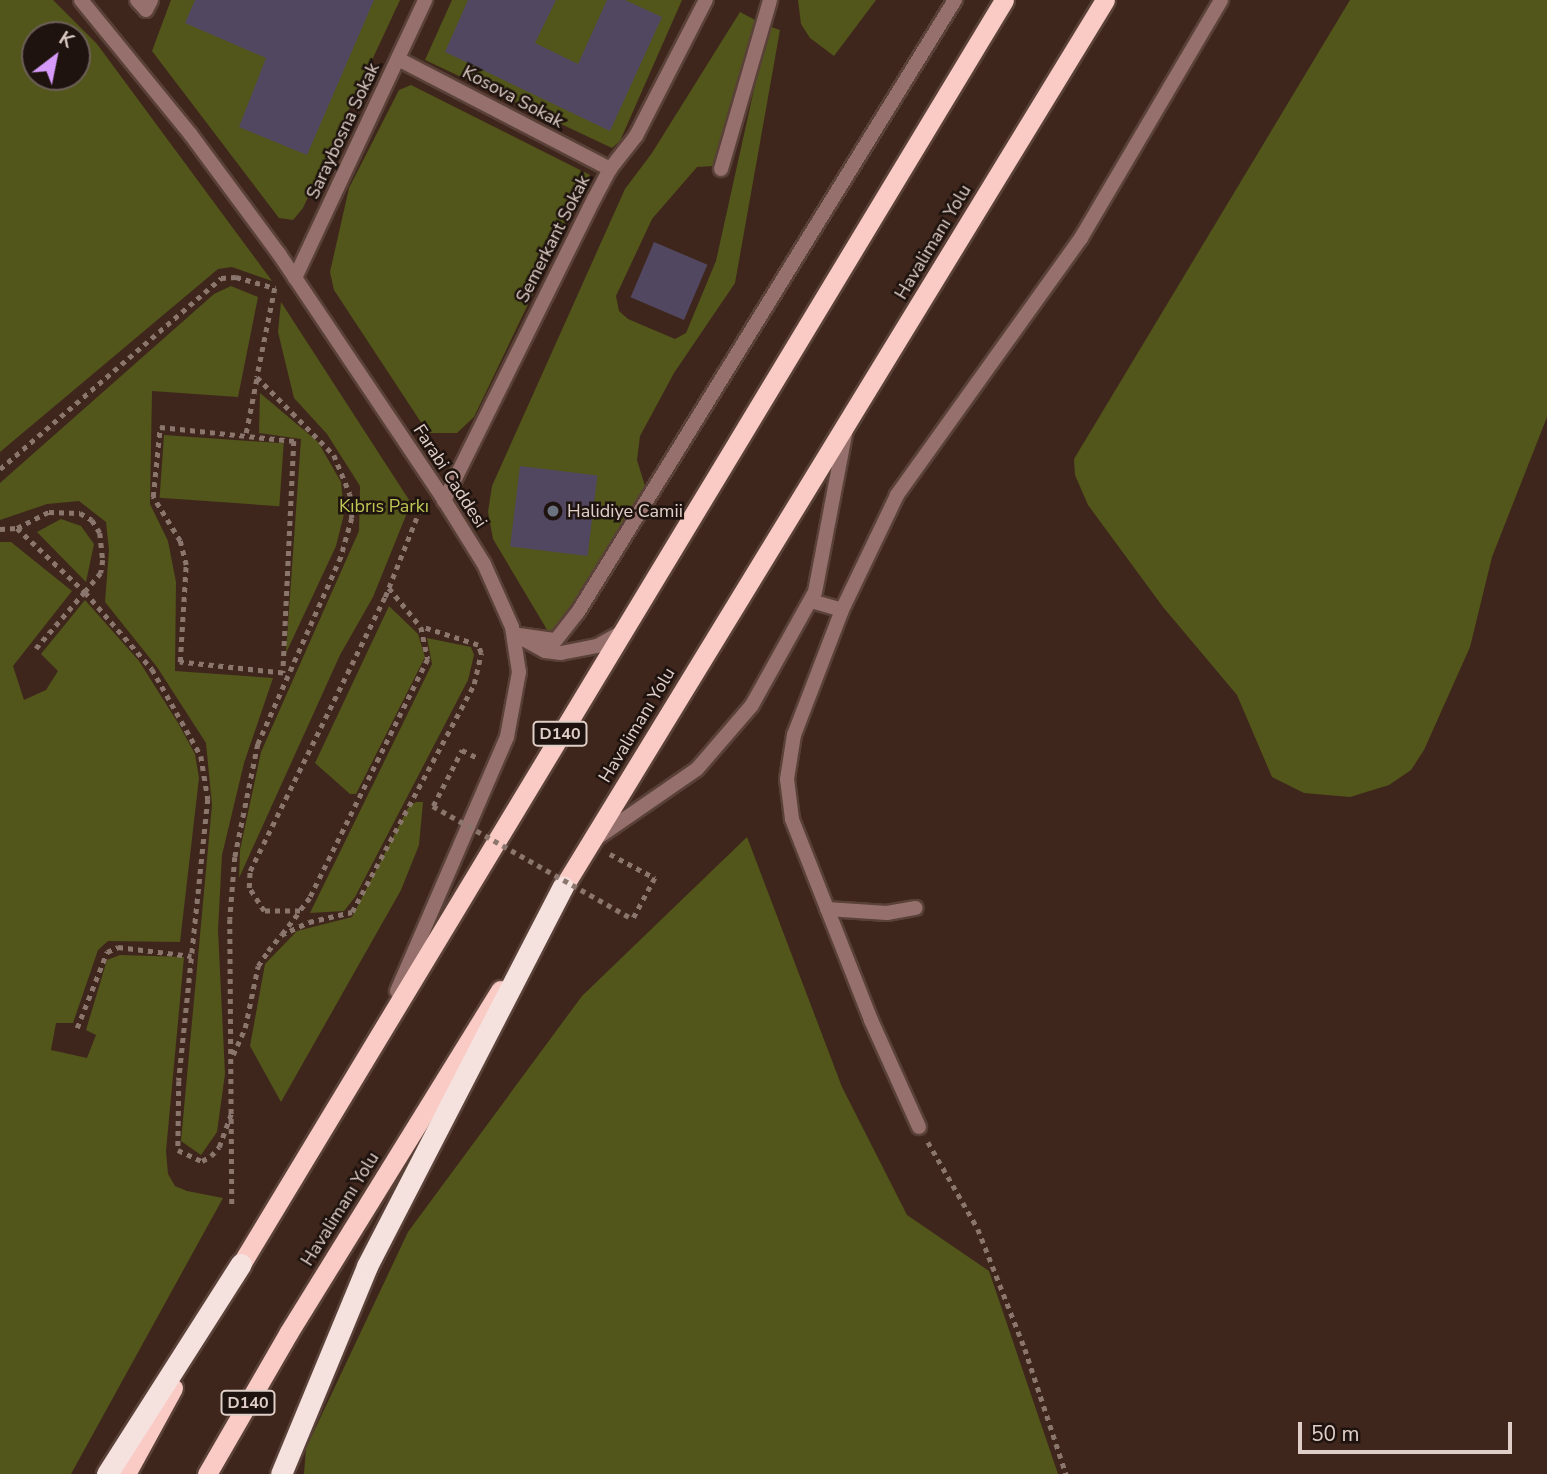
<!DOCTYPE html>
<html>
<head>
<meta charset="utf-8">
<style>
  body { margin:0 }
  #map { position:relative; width:1547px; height:1474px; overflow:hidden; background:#3f261c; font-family:"Nunito Sans",sans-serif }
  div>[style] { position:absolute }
  .green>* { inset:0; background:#52561a; transform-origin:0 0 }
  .building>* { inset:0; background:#514760; transform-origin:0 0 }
  .path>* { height:4.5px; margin-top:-2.25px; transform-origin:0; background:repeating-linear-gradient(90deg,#8b766d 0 5px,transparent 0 10px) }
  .roads { filter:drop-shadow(2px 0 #594138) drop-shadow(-2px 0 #594138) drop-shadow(0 2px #594138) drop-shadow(0 -2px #594138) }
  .service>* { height:14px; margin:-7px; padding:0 7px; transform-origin:7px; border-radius:7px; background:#96706c }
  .pedestrian>* { height:14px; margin:-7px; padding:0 7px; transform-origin:7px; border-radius:7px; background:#96706c }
  .minor>* { height:14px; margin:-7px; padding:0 7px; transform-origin:7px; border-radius:7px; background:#96706c }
  .tertiary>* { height:14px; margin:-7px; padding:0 7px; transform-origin:7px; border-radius:7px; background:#96706c }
  .trunk>* { height:19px; margin:-9.5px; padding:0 9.5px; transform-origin:9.5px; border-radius:9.5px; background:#facac4 }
  .motorway>* { height:21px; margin:-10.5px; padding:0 10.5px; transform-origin:10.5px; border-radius:10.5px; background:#f5e2df }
  .path-bridge>* { height:4.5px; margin-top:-2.25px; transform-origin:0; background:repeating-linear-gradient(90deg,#8b766d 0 5px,transparent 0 10px) }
  .dots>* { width:19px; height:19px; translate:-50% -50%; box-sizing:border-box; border:4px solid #1e130e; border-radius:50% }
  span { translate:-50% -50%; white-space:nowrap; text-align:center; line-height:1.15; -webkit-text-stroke:5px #1e130e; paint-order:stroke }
  .shield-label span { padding:2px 5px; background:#1e130e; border:2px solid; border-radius:5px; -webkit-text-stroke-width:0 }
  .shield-label { font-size:16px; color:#e0cfc8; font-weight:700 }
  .street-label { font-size:18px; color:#e0cfc8 }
  .park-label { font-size:18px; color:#bfc754 }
  .poi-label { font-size:18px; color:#e0cfc8 }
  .left { translate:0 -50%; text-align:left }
  .north { position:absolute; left:21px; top:21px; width:70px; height:70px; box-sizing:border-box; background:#1e130e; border:2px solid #6c5e58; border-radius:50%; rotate:32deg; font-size:19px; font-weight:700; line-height:28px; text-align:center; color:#e0cfc8 }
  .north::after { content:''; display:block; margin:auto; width:24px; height:32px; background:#d69bfa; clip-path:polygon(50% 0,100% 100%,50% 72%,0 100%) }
  .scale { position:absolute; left:1298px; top:1422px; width:214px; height:32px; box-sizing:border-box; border:4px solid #e0cfc8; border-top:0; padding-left:9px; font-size:21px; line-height:24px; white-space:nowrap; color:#e0cfc8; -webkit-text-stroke:5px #1e130e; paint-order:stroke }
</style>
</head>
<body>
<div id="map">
  <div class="green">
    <i style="clip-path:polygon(evenodd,0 0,53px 0,97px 44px,272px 281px,232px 267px,218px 269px,0 452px,0 0,35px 35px,77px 35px,77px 77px,35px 77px,35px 35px)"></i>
    <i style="clip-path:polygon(171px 0,400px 0,303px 208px,293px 220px,279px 218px,152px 51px)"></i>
    <i style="clip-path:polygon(452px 0,682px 0,620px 141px,612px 148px,425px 60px)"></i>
    <i style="clip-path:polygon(798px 0,876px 0,834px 56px,810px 38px,801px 24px)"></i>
    <i style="clip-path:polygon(1350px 0,1547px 0,1547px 417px,1492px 557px,1470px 647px,1424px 750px,1411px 770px,1389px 785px,1350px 797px,1304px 793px,1272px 777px,1237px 695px,1163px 607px,1088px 505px,1075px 475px,1074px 459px)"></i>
    <i style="clip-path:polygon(740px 12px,757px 21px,713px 166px,697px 167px,652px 219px,616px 296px,619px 311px,628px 319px,675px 339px,686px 333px,716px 261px,768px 26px,780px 30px,735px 283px,674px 373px,640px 436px,637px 460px,645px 486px,552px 638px,493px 539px,488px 512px,492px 486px,625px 189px,652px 153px)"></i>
    <i style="clip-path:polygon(411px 85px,590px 175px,474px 417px,457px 433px,428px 433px,334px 290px,330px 272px,349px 188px,399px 90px)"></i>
    <i style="clip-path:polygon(231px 286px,258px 297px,238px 397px,152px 391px,150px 504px,168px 541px,176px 582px,175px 671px,273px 678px,244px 763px,222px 855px,218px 930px,225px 1074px,217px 1132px,201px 1155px,181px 1141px,212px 805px,206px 743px,157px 667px,105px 602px,109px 550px,106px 522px,79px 501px,47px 504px,0 520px,0 483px,214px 294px)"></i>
    <i style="clip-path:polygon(281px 302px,411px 503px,373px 597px,340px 655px,239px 878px,240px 850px,261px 752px,359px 531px,360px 486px,327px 434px,294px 398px,278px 332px)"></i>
    <i style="clip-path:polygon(260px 393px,318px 442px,341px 482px,344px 514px,336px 546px,286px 653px,301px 439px,259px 433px)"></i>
    <i style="left:164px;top:435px;width:120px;height:63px;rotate:4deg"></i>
    <i style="clip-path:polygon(61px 519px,81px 526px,94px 544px,86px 582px,37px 532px)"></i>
    <i style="clip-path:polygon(0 542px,11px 542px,72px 591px,13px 666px,24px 700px,46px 690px,58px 671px,41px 654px,85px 600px,139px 661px,178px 723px,195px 754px,199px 778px,180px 942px,108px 941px,98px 950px,73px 1023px,56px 1023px,51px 1050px,87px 1058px,96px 1035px,86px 1030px,107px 960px,120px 955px,184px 957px,166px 1151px,168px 1174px,175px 1186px,187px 1191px,223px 1198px,71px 1474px,0 1474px)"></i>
    <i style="clip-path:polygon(389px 606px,418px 634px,425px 657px,356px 794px,350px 794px,315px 763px)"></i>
    <i style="clip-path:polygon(427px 638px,471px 647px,474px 655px,468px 680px,355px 897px,344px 911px,310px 913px,432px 664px)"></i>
    <i style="clip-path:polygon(416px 802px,423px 802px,419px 845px,401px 890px,281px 1102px,250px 1046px,265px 964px,297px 931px,352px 917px,408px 808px)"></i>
    <i style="clip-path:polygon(747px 837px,842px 1087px,907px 1215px,989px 1271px,1058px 1474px,304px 1474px,306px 1448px,408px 1232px,582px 996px)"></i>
  </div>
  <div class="building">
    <i style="clip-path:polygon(195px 0,374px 0,307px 155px,239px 127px,266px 58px,185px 23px)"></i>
    <i style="clip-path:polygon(468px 0,556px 0,535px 43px,578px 64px,607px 0,625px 0,662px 17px,610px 131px,445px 52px)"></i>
    <i style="left:654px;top:242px;width:58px;height:60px;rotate:23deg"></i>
    <i style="left:520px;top:466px;width:78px;height:81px;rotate:7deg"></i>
  </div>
  <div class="path">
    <i style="left:160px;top:427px;width:135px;rotate:6deg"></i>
    <i style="left:294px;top:441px;width:232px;rotate:92.7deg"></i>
    <i style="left:283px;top:673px;width:104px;rotate:-173.9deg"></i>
    <i style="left:180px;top:662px;width:97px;rotate:-86.5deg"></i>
    <i style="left:186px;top:565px;width:25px;rotate:-104deg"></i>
    <i style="left:180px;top:541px;width:52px;rotate:-121.5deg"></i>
    <i style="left:153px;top:497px;width:70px;rotate:-84.3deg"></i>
    <i style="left:246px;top:433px;width:57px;rotate:-78.9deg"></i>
    <i style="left:0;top:469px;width:292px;rotate:-40.8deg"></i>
    <i style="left:221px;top:278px;width:15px;rotate:-4deg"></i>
    <i style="left:236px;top:277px;width:41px;rotate:15.8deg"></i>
    <i style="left:275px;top:288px;width:91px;rotate:101.4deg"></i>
    <i style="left:257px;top:377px;width:110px;rotate:45.4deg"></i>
    <i style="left:334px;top:455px;width:42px;rotate:67.7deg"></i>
    <i style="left:350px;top:494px;width:24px;rotate:85deg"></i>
    <i style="left:352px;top:518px;width:41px;rotate:105.8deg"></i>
    <i style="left:341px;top:557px;width:205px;rotate:113.9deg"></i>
    <i style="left:258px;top:744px;width:115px;rotate:101.5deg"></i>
    <i style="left:235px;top:857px;width:62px;rotate:94.6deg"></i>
    <i style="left:230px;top:919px;width:287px;rotate:89.6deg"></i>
    <i style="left:17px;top:528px;width:93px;rotate:43.3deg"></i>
    <i style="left:85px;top:592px;width:75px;rotate:130.7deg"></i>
    <i style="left:0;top:529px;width:17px;rotate:-3deg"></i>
    <i style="left:17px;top:528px;width:36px;rotate:-27deg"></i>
    <i style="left:49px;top:512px;width:31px;rotate:2deg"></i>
    <i style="left:80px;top:513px;width:14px;rotate:30deg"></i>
    <i style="left:92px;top:520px;width:15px;rotate:58deg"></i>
    <i style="left:100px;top:533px;width:27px;rotate:84deg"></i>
    <i style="left:103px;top:560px;width:13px;rotate:99deg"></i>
    <i style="left:101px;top:573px;width:25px;rotate:130deg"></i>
    <i style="left:85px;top:592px;width:102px;rotate:49deg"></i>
    <i style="left:152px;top:669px;width:100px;rotate:60.6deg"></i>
    <i style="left:201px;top:756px;width:44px;rotate:80.8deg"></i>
    <i style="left:208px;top:799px;width:283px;rotate:95.9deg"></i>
    <i style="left:179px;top:1081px;width:69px;rotate:90.8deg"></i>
    <i style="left:178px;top:1150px;width:26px;rotate:25deg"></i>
    <i style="left:202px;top:1161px;width:10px;rotate:-29deg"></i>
    <i style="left:211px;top:1156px;width:12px;rotate:-48deg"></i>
    <i style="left:219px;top:1147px;width:37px;rotate:-70deg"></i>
    <i style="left:389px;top:588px;width:50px;rotate:50.6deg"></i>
    <i style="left:421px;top:627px;width:33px;rotate:78deg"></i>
    <i style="left:428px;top:659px;width:267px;rotate:116.3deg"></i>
    <i style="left:310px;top:898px;width:16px;rotate:128deg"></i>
    <i style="left:300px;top:911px;width:36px;rotate:180deg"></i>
    <i style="left:264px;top:911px;width:27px;rotate:-123deg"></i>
    <i style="left:249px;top:888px;width:17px;rotate:-87deg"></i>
    <i style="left:250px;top:871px;width:305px;rotate:-63.8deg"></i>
    <i style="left:385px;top:597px;width:95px;rotate:-68.3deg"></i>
    <i style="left:433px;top:806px;width:63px;rotate:-62.6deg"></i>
    <i style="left:462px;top:750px;width:16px;rotate:27deg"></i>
    <i style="left:610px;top:854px;width:51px;rotate:28.1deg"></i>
    <i style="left:655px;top:878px;width:47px;rotate:118.2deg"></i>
    <i style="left:282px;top:934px;width:29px;rotate:-52deg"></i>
    <i style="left:77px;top:1028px;width:82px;rotate:-68.5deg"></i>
    <i style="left:107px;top:952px;width:12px;rotate:-24deg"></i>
    <i style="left:118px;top:947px;width:74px;rotate:7deg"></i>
    <i style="left:233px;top:1055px;width:30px;rotate:-66deg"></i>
    <i style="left:245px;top:1028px;width:63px;rotate:-78.2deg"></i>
    <i style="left:258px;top:966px;width:18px;rotate:-56deg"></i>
    <i style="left:268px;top:951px;width:21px;rotate:-51deg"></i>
    <i style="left:281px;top:935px;width:31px;rotate:-25deg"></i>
    <i style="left:309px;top:922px;width:44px;rotate:-13.1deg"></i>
    <i style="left:352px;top:912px;width:259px;rotate:-61.8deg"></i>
    <i style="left:474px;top:684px;width:32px;rotate:-77deg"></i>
    <i style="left:481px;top:653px;width:9px;rotate:-111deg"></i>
    <i style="left:478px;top:645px;width:59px;rotate:-162.2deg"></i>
    <i style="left:928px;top:1142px;width:100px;rotate:60.1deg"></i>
    <i style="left:978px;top:1229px;width:129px;rotate:68.6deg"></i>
    <i style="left:1025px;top:1349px;width:132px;rotate:71.8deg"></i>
  </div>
  <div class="roads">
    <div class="service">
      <i style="left:721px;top:169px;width:176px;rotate:-73.8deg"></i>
      <i style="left:811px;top:601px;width:32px;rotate:16deg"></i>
      <i style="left:597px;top:838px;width:121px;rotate:-34.6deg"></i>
      <i style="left:697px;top:769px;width:84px;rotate:-49.3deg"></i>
      <i style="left:752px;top:705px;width:129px;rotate:-60.9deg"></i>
      <i style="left:815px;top:592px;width:165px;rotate:-79.2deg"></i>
      <i style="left:827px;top:909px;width:60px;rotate:3.8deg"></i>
      <i style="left:887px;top:913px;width:29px;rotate:-10deg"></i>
      <i style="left:919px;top:1127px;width:117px;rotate:-114.2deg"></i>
      <i style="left:871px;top:1020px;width:216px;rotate:-111.5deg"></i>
      <i style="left:792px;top:819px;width:40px;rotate:-97.1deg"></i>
      <i style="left:787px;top:779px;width:45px;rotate:-81deg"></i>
      <i style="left:794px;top:735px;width:134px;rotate:-69deg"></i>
      <i style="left:842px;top:610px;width:127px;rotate:-64.4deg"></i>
      <i style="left:897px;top:495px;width:316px;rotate:-54.4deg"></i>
      <i style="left:1081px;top:238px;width:276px;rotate:-59.5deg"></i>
    </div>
    <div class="pedestrian">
      <i style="left:519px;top:635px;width:37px;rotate:8deg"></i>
      <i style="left:556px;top:640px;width:36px;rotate:-52deg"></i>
      <i style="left:578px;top:612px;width:719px;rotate:-58.37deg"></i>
    </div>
    <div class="minor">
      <i style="left:137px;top:0;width:13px;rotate:48deg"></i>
      <i style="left:146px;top:10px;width:11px;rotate:-63deg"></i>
      <i style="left:398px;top:59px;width:239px;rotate:27.4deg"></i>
      <i style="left:295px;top:278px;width:307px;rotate:-64.9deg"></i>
      <i style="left:444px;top:501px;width:337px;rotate:-63.6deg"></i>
      <i style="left:594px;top:199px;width:34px;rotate:-62deg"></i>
      <i style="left:610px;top:169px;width:42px;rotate:-51.8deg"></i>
      <i style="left:636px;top:136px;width:153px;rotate:-62.8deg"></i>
    </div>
    <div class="tertiary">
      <i style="left:81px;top:0;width:174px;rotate:50.8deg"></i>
      <i style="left:191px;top:135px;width:148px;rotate:53.5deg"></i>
      <i style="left:279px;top:254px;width:290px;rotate:56.1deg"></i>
      <i style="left:441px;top:495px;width:81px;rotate:58.1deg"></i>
      <i style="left:484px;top:564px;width:69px;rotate:66deg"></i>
      <i style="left:512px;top:627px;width:46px;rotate:81.2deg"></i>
      <i style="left:519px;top:672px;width:66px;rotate:100.5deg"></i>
      <i style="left:507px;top:737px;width:277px;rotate:113.4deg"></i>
      <i style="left:514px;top:634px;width:35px;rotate:29deg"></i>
      <i style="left:545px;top:651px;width:16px;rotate:7deg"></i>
      <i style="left:561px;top:653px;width:37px;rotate:-11deg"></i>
      <i style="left:597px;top:646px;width:29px;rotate:-29deg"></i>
    </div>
    <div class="trunk">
      <i style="left:556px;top:899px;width:1053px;rotate:-58.59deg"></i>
      <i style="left:234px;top:1276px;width:1490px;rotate:-58.89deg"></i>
      <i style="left:126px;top:1474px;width:98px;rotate:-61.3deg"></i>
      <i style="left:207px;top:1474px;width:164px;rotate:-60deg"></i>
      <i style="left:289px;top:1332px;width:402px;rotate:-58.3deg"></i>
    </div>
    <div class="motorway">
      <i style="left:107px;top:1474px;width:249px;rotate:-57.5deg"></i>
      <i style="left:281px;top:1474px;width:225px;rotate:-67.5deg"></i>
      <i style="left:367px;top:1266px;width:427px;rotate:-62.7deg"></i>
    </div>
  </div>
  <div class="path-bridge">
    <i style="left:433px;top:806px;width:230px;rotate:29.5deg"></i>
  </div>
  <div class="dots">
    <i style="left:553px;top:511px;background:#6b7280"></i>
  </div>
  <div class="shield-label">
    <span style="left:560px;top:734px">D140</span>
    <span style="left:248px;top:1403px">D140</span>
  </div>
  <div class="street-label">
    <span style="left:513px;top:97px;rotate:28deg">Kosova Sokak</span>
    <span style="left:343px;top:131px;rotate:-65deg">Saraybosna Sokak</span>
    <span style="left:553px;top:239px;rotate:-63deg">Semerkant Sokak</span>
    <span style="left:933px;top:242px;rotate:-59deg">Havalimanı Yolu</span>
    <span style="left:450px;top:476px;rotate:57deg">Farabi Caddesi</span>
    <span style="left:637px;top:725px;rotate:-59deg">Havalimanı Yolu</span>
    <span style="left:340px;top:1209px;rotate:-58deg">Havalimanı Yolu</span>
  </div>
  <div class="park-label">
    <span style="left:384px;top:506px">Kıbrıs Parkı</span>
  </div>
  <div class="poi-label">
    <span class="left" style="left:567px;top:511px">Halidiye Camii</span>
  </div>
  <div class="north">K</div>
  <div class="scale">50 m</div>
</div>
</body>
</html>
